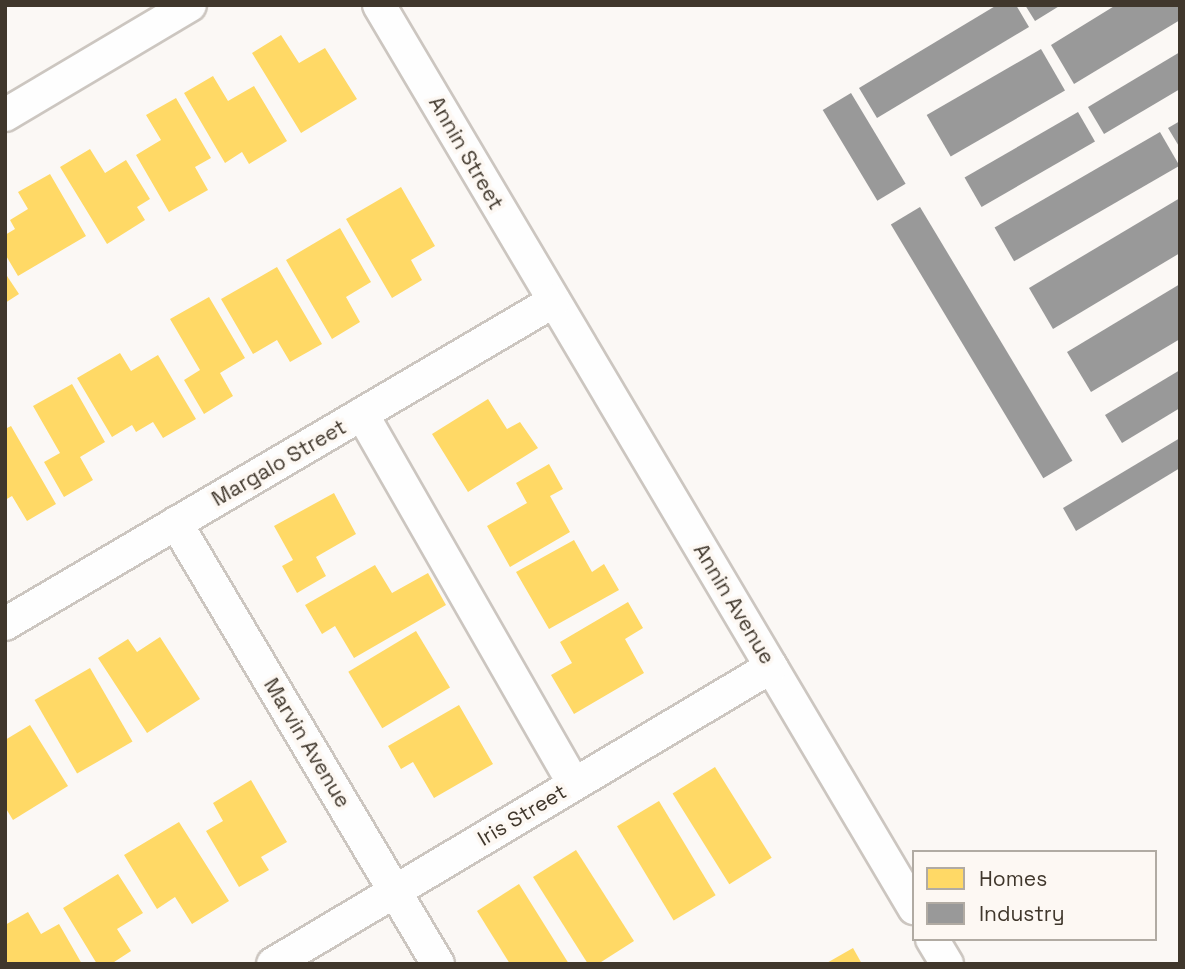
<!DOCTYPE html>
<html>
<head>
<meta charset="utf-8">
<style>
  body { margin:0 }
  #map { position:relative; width:1185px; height:969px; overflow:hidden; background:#fbf8f5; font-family:"Space Grotesk",sans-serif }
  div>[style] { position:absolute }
  .homes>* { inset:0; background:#ffd966; transform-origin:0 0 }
  .industry>* { inset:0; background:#999; transform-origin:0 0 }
  .roads { filter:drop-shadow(2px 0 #ccc6c0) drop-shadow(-2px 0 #ccc6c0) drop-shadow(0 2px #ccc6c0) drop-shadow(0 -2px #ccc6c0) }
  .street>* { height:32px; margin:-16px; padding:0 16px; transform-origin:16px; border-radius:16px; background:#fefefe }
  span { translate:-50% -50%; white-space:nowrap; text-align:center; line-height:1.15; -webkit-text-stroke:7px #fdf8f3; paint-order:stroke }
  .street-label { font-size:21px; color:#40372c }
  .frame { position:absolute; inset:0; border:7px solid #40372c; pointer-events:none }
  .legend { position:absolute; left:912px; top:850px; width:245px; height:91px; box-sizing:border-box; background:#fdf8f3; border:2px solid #b1aba3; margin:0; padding:9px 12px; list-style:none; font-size:21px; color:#40372c }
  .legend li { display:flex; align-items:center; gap:14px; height:35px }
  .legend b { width:35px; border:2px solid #b1aba3 }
</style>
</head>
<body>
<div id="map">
  <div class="homes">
    <i style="clip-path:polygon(281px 35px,299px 63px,325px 48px,357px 99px,301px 133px,252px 53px)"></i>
    <i style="clip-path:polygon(213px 76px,228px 101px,254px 86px,287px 141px,249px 164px,242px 152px,225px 163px,184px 93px)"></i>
    <i style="clip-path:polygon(176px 98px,211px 158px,195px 167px,208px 190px,169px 212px,136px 155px,161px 140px,146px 115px)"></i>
    <i style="clip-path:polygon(90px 149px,105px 173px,126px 160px,150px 199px,137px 207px,145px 220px,107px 244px,60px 167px)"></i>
    <i style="clip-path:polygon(50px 174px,86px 236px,18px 276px,5px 254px,5px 235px,15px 229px,10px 220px,28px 209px,18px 192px)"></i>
    <i style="clip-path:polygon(401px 187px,435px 246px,411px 260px,422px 280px,392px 298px,346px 219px)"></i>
    <i style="clip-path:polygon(340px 228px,371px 282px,346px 297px,360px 322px,332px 339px,286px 260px)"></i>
    <i style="clip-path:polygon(277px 267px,322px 344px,290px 362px,277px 340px,253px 354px,221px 299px)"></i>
    <i style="clip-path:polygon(5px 273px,19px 294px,5px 303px)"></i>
    <i style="clip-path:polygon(209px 297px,245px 358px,220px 373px,233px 396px,204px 414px,184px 380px,200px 370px,170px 319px)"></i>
    <i style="clip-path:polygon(120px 353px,131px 371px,158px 355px,196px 419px,163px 438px,153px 422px,136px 432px,132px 425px,112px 437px,77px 378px)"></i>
    <i style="clip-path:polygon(72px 384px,105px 442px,80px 457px,93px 480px,64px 497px,44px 462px,60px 453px,33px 406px)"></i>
    <i style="clip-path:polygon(488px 399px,507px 429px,520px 422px,538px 448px,468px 492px,432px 434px)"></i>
    <i style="clip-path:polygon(11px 426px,56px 504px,27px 521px,12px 496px,5px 500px,5px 429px)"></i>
    <i style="clip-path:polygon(549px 464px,563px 489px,550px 496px,570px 532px,510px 567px,487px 526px,527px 503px,516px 483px)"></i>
    <i style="clip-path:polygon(334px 493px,356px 534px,316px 557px,326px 576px,297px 593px,282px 566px,293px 560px,274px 526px)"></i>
    <i style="clip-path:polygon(574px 540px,592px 572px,604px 564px,619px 590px,549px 629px,516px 572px)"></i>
    <i style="clip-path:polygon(375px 565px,392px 593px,428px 573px,446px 605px,354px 658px,335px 626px,322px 634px,305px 605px)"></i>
    <i style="clip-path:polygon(628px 602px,643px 628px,625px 639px,644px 673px,574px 714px,551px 675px,572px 663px,560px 642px)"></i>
    <i style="left:416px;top:631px;width:66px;height:79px;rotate:59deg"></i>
    <i style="clip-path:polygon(160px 637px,200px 699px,147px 733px,98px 658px,128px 639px,137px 652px)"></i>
    <i style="left:90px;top:668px;width:85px;height:64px;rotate:60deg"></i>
    <i style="clip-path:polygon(459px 705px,493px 764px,434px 798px,413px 762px,401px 769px,388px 746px)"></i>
    <i style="clip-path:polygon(30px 725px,68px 786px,13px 820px,5px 807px,5px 740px)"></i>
    <i style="left:715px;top:767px;width:107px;height:50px;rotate:58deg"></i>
    <i style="clip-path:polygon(251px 780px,287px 842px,261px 857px,269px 870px,239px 887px,206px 831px,223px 821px,213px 803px)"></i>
    <i style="left:659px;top:801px;width:110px;height:49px;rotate:59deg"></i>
    <i style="clip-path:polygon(179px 822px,229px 901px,192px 924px,175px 897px,157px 909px,124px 855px)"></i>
    <i style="clip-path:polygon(576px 850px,634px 941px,598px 964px,588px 964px,533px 877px)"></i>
    <i style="clip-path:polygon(118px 874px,143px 913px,117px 929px,131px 951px,111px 964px,97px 964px,63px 908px)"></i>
    <i style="clip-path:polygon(519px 884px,569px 964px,510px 964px,477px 911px)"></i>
    <i style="clip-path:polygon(28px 912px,41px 934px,59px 924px,82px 964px,5px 964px,5px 925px)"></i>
    <i style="clip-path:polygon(853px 948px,862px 964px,825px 964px)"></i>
  </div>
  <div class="industry">
    <i style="clip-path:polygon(997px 5px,1016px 5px,1029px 27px,877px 118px,859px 88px)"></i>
    <i style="clip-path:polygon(1025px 5px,1061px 5px,1035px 21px)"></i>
    <i style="clip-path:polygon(1116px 5px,1180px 5px,1180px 20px,1074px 84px,1051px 45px)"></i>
    <i style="left:1041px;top:49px;width:48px;height:132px;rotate:60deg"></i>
    <i style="clip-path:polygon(1180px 52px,1180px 89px,1104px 134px,1088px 107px)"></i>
    <i style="left:851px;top:93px;width:106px;height:33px;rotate:59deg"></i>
    <i style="left:1078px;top:112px;width:34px;height:131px;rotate:60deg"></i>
    <i style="clip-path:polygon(1180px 121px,1180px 148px,1168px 128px)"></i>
    <i style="left:1160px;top:132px;width:39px;height:191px;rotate:60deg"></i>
    <i style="clip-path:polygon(1180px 198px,1180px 253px,1053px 329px,1029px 288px)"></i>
    <i style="left:920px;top:207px;width:296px;height:34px;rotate:59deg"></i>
    <i style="clip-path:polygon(1180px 284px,1180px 339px,1091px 392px,1067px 352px)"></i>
    <i style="clip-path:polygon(1180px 370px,1180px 408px,1122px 443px,1105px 415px)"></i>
    <i style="clip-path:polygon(1180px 438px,1180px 468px,1076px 531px,1063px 508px)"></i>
  </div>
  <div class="roads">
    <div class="street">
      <i style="left:379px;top:5px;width:1050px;rotate:59.35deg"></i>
      <i style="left:5px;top:115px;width:215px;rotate:-30.7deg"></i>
      <i style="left:362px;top:414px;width:426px;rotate:60.2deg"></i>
      <i style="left:176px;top:523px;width:513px;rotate:59.29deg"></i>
      <i style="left:5px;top:624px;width:637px;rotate:-30.47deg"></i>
      <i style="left:932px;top:939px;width:29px;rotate:59deg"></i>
      <i style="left:273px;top:964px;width:580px;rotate:-30.81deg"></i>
    </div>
  </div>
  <div class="street-label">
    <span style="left:466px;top:153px;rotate:60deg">Annin Street</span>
    <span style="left:279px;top:463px;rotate:-30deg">Margalo Street</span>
    <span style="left:734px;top:604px;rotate:59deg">Annin Avenue</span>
    <span style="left:307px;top:743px;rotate:59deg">Marvin Avenue</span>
    <span style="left:522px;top:815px;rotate:-31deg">Iris Street</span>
  </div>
  <div class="frame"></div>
  <ul class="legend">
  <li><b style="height:19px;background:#ffd966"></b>Homes</li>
  <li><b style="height:19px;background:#999"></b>Industry</li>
  </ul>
</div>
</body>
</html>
